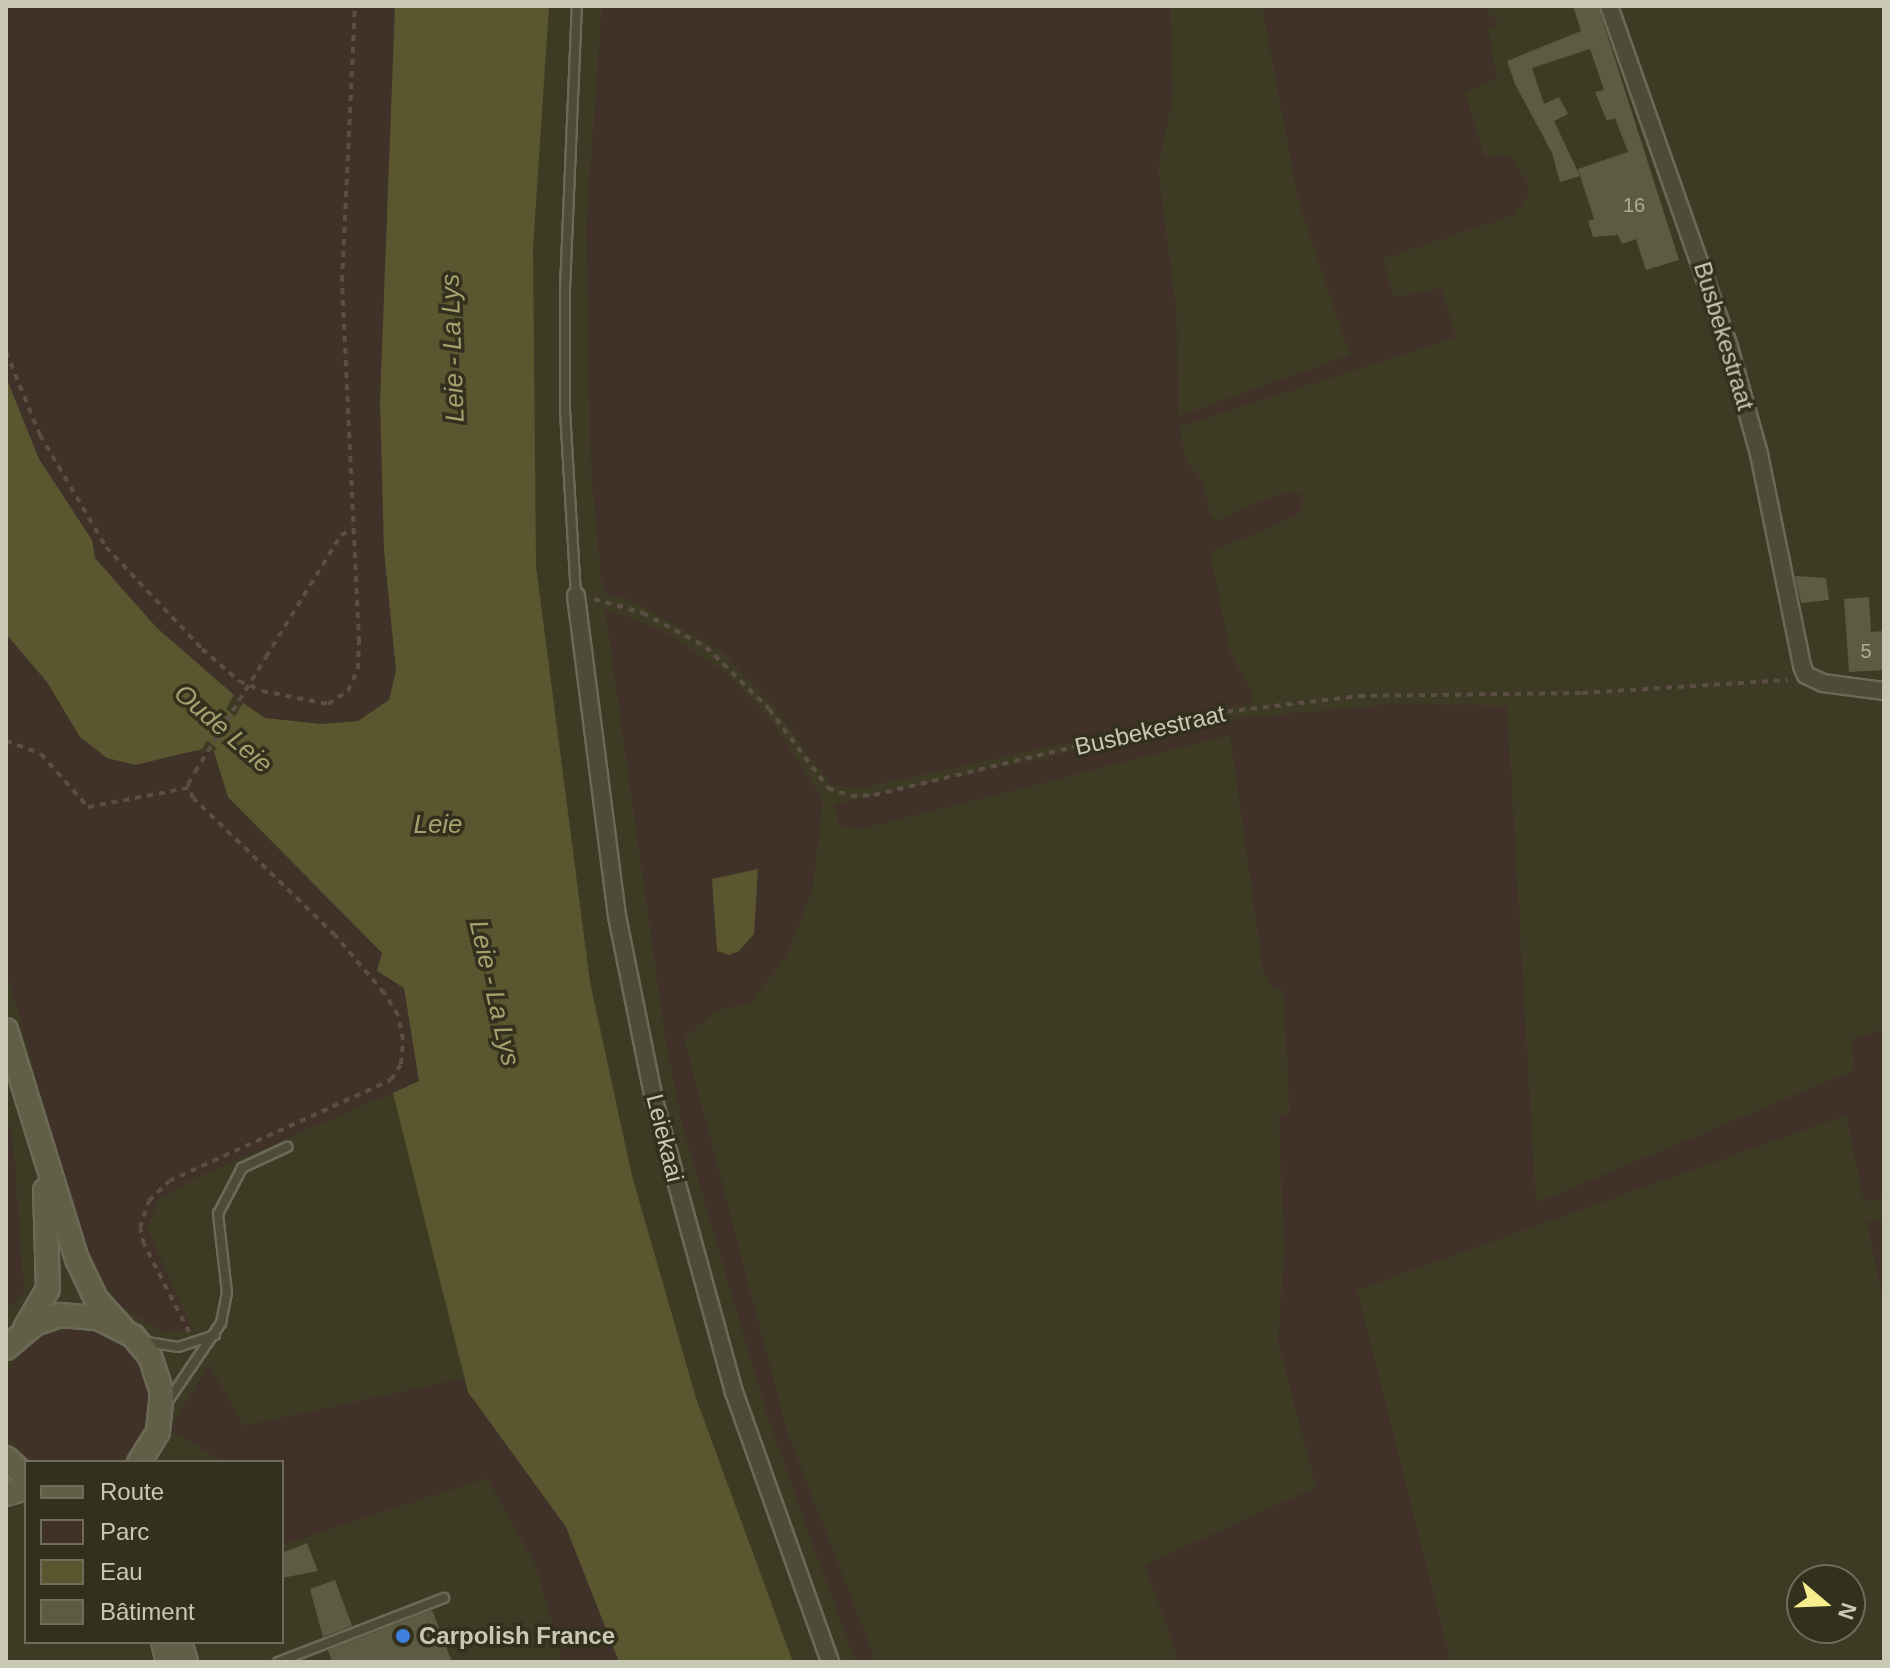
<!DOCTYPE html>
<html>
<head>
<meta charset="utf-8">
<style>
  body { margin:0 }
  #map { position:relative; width:1890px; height:1668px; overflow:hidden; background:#3e3b25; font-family:Helvetica,sans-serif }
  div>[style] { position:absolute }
  .green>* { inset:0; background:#413229 }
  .water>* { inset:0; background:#5a5630 }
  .river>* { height:36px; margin:-18px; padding:0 18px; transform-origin:18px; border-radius:18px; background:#5a5630 }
  .building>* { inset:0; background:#5d5b41 }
  .path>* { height:4px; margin-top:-2px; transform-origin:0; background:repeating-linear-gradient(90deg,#5c4e45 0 6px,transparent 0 12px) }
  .roads { filter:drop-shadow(2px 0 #6c6a57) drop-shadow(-2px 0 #6c6a57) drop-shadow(0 2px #6c6a57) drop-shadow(0 -2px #6c6a57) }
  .lane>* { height:8px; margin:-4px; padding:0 4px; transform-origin:4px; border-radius:4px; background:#4e4c39 }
  .street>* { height:16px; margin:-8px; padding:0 8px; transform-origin:8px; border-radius:8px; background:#4e4c39 }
  .secondary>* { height:22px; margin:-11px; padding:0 11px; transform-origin:11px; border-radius:11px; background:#616047 }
  .path-bridge>* { height:4px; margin-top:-2px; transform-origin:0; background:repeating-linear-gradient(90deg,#5c4e45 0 6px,transparent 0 12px) }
  .dots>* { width:22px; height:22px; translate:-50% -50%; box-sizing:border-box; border:4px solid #33311e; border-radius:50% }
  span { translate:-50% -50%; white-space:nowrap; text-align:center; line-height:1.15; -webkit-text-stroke:7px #33311e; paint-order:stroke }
  .number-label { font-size:20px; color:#aead98 }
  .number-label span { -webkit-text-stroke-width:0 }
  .street-label { font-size:24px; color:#c9c8b5 }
  .poi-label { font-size:24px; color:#c9c8b5; font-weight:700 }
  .left { translate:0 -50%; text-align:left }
  .water-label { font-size:26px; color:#a7a16f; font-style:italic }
  .frame { position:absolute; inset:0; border:8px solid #c9c8b5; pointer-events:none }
  .legend { position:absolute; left:24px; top:1460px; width:260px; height:184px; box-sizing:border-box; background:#33311e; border:2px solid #6f6d5a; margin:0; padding:10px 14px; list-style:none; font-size:24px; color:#c9c8b5 }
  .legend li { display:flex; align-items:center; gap:16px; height:40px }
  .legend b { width:40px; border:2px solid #6f6d5a }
  .north { position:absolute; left:1786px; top:1564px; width:80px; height:80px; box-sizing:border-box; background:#33311e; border:2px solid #6f6d5a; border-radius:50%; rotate:109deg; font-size:22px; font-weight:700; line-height:32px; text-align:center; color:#c9c8b5 }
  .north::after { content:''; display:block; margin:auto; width:28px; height:36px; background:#f6ee8e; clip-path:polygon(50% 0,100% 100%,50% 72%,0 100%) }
</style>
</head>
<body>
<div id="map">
  <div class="green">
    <i style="clip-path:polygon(6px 6px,395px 6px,380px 401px,384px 550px,396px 671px,389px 700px,358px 721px,321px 724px,265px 718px,221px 686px,157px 628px,95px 558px,92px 540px,39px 459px,6px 377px)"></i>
    <i style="clip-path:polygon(602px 6px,1170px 6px,1173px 97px,1158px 168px,1177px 317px,1178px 416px,1350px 355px,1298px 199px,1262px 6px,1484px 6px,1499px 24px,1488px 28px,1497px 79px,1465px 92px,1484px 156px,1509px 155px,1528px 183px,1528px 196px,1514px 215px,1383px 259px,1394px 297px,1441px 288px,1456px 337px,1180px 427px,1185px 459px,1202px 481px,1211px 517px,1218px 520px,1278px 494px,1300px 493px,1304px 504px,1297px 516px,1210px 552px,1230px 652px,1253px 696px,1248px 704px,857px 789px,830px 785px,773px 705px,720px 650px,629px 599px,608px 596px,602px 587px,591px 469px,586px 226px)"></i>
    <i style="clip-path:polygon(605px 609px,662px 630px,725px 672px,774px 723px,823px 800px,813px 887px,788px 954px,749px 1004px,717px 1010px,684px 1038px,787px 1431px,876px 1662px,856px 1662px,817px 1557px,766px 1412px,683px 1128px,666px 1043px)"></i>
    <i style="clip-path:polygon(6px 634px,47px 682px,80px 737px,135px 765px,177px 751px,214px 752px,228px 797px,382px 953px,378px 971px,404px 988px,419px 1081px,193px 1179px,158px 1201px,147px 1228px,192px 1329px,162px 1331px,119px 1306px,83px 1247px,6px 969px)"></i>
    <i style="clip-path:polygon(1395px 704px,1507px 706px,1536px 1203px,1855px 1070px,1851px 1040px,1884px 1029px,1884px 1198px,1864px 1202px,1846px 1115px,1357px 1290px,1451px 1662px,1179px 1662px,1145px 1565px,1316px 1487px,1278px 1342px,1284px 1252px,1279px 1114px,1290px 1114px,1283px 990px,1274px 989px,1263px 970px,1230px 735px,858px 830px,839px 825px,834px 804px,1208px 721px)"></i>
    <i style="clip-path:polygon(6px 1113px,13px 1139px,24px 1292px,6px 1311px)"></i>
    <i style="clip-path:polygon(1884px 1219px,1884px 1309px,1867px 1221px)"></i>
    <i style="clip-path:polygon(79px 1327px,110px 1336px,135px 1357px,149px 1388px,144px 1431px,121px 1462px,29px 1462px,6px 1434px,6px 1372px,36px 1337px)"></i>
    <i style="clip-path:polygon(209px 1365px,244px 1426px,464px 1378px,468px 1392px,566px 1527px,619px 1662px,563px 1662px,535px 1564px,487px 1478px,282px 1545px,282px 1462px,223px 1462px,169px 1429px)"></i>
  </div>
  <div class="water">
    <i style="clip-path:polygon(395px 6px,549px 6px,533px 248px,536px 566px,590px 982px,632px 1176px,696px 1398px,793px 1662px,619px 1662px,566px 1527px,468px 1392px,393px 1093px,419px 1081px,404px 988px,377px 971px,382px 953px,228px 797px,214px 752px,243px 703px,265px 718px,321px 724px,358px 721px,389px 700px,396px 671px,384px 550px,380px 401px)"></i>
    <i style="clip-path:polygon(6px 377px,39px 459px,92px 540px,95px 558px,157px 628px,234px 695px,202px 749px,135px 765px,107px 758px,80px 737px,47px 682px,6px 634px)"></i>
    <i style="clip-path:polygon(758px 869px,754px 934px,739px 951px,729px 955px,717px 951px,712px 879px)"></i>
  </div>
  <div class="river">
    <i style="left:179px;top:693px;width:109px;rotate:40.1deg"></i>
  </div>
  <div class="building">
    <i style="clip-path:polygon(1573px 6px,1598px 6px,1679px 260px,1646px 270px,1636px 239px,1622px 244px,1618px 235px,1593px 237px,1588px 221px,1594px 219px,1578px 169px,1628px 152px,1615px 118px,1607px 121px,1595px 92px,1604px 90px,1590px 49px,1532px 68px,1544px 104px,1559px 97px,1568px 114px,1554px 121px,1580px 176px,1560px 182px,1552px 153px,1515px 84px,1507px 61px,1581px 31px)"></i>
    <i style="clip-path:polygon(1795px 576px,1826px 578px,1829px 600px,1801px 603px)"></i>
    <i style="clip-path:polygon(1869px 597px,1871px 632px,1884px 631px,1884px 670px,1849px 672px,1844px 599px)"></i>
    <i style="clip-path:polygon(307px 1543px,318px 1571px,282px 1578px,282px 1553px)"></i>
    <i style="clip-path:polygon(335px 1580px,352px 1626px,323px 1637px,310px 1589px)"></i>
    <i style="clip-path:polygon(432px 1610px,452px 1662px,332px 1662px,328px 1650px)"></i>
  </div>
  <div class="path">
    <i style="left:6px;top:352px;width:90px;rotate:67.7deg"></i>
    <i style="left:40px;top:435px;width:130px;rotate:59.5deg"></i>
    <i style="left:106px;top:547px;width:140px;rotate:46.7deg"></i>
    <i style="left:202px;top:649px;width:49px;rotate:40.9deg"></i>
    <i style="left:239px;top:681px;width:25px;rotate:23deg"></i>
    <i style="left:262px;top:691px;width:67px;rotate:11.1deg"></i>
    <i style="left:328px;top:704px;width:24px;rotate:-33deg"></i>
    <i style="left:348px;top:691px;width:24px;rotate:-66deg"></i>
    <i style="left:358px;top:669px;width:27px;rotate:-88deg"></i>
    <i style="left:359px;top:642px;width:361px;rotate:-92.7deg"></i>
    <i style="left:342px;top:281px;width:275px;rotate:-87.3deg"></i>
    <i style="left:594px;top:599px;width:51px;rotate:15.9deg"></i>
    <i style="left:643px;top:613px;width:72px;rotate:28.4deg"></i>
    <i style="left:706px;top:647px;width:88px;rotate:44.5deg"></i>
    <i style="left:769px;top:709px;width:99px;rotate:53.2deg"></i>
    <i style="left:828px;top:788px;width:24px;rotate:19deg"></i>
    <i style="left:851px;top:796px;width:23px;rotate:-2deg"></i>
    <i style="left:874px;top:795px;width:351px;rotate:-13.5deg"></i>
    <i style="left:1215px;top:713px;width:145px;rotate:-6.7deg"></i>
    <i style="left:1359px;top:696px;width:223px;rotate:-0.8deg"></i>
    <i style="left:1582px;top:693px;width:206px;rotate:-3.6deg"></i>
    <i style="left:266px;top:657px;width:143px;rotate:-58.4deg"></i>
    <i style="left:341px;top:535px;width:12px;rotate:-24deg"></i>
    <i style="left:6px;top:741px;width:37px;rotate:20deg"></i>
    <i style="left:41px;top:754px;width:71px;rotate:48.4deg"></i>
    <i style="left:88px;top:807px;width:102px;rotate:-10.8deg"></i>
    <i style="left:189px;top:1332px;width:99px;rotate:-117.1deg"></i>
    <i style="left:144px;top:1244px;width:16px;rotate:-104deg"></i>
    <i style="left:140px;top:1228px;width:28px;rotate:-72deg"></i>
    <i style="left:149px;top:1201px;width:28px;rotate:-45deg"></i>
    <i style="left:169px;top:1181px;width:244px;rotate:-24.5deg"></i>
    <i style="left:391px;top:1080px;width:19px;rotate:-58deg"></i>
    <i style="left:401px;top:1064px;width:24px;rotate:-85deg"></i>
    <i style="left:403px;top:1040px;width:25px;rotate:-101deg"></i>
    <i style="left:398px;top:1015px;width:26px;rotate:-122deg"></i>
    <i style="left:384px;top:993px;width:76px;rotate:-130.2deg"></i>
    <i style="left:335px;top:935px;width:197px;rotate:-136deg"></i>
    <i style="left:193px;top:798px;width:15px;rotate:-110deg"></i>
    <i style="left:188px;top:784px;width:14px;rotate:-60deg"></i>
  </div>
  <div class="roads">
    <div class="lane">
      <i style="left:576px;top:596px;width:187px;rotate:-93.4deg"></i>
      <i style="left:565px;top:409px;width:120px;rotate:-90deg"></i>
      <i style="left:565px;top:289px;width:283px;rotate:-87.6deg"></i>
      <i style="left:147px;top:1342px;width:31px;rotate:9deg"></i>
      <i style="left:178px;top:1347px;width:39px;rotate:-18deg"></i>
      <i style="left:170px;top:1398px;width:91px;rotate:-55.8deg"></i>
      <i style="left:221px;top:1323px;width:31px;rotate:-79deg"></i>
      <i style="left:227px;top:1293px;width:80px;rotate:-96.5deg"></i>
      <i style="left:218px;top:1214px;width:52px;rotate:-62.4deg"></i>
      <i style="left:242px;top:1168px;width:50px;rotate:-25deg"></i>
      <i style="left:278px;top:1662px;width:178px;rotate:-21.1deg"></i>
    </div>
    <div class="street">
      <i style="left:1609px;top:6px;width:361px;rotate:70.6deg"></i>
      <i style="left:1729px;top:347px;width:111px;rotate:74.3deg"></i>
      <i style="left:1759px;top:454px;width:216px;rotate:78.5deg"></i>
      <i style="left:1802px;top:666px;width:10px;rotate:66deg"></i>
      <i style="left:1806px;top:675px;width:19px;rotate:25deg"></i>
      <i style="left:1823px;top:683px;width:62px;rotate:7.5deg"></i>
      <i style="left:576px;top:596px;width:323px;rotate:82.7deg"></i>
      <i style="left:617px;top:916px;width:188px;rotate:78.6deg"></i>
      <i style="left:654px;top:1100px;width:303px;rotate:74.7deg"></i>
      <i style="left:734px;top:1392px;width:287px;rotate:70.4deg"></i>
    </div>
    <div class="secondary">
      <i style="left:6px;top:1030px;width:240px;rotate:72.8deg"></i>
      <i style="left:77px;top:1259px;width:44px;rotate:64.6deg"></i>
      <i style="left:96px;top:1299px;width:39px;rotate:48deg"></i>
      <i style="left:25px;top:1328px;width:45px;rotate:-59.5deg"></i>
      <i style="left:48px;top:1289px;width:99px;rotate:-91.7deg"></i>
      <i style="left:6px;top:1348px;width:38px;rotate:-40deg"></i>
      <i style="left:35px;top:1324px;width:27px;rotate:-20deg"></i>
      <i style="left:60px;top:1315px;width:38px;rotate:5deg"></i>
      <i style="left:98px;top:1318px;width:39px;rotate:27deg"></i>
      <i style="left:133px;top:1336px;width:26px;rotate:50deg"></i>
      <i style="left:150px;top:1356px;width:39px;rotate:72deg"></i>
      <i style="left:162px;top:1393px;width:39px;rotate:96deg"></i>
      <i style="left:158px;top:1432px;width:36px;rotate:122deg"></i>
      <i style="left:6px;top:1458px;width:27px;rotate:42deg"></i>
      <i style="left:6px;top:1494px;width:21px;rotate:-17deg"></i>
      <i style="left:163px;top:1642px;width:21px;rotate:76deg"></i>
      <i style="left:180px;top:1642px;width:21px;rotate:73deg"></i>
    </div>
  </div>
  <div class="path-bridge">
    <i style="left:195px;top:772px;width:135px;rotate:-58.3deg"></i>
  </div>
  <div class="dots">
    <i style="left:403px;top:1636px;background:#3f7fe0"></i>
  </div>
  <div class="number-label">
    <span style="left:1634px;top:205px">16</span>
    <span style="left:1866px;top:651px">5</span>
  </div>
  <div class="street-label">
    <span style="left:1724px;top:336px;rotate:73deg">Busbekestraat</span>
    <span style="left:1150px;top:730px;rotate:-13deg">Busbekestraat</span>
    <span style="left:665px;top:1138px;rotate:76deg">Leiekaai</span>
  </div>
  <div class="poi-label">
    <span class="left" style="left:419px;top:1636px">Carpolish France</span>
  </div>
  <div class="water-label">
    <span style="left:453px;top:348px;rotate:-92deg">Leie - La Lys</span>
    <span style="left:223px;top:729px;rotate:41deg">Oude Leie</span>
    <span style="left:438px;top:825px">Leie</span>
    <span style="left:494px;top:993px;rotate:77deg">Leie - La Lys</span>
  </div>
  <div class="frame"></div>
  <ul class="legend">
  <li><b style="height:10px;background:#616047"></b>Route</li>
  <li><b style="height:22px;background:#413229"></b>Parc</li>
  <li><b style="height:22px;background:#5a5630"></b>Eau</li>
  <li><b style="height:22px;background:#5d5b41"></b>Bâtiment</li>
  </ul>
  <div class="north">N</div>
</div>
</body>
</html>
